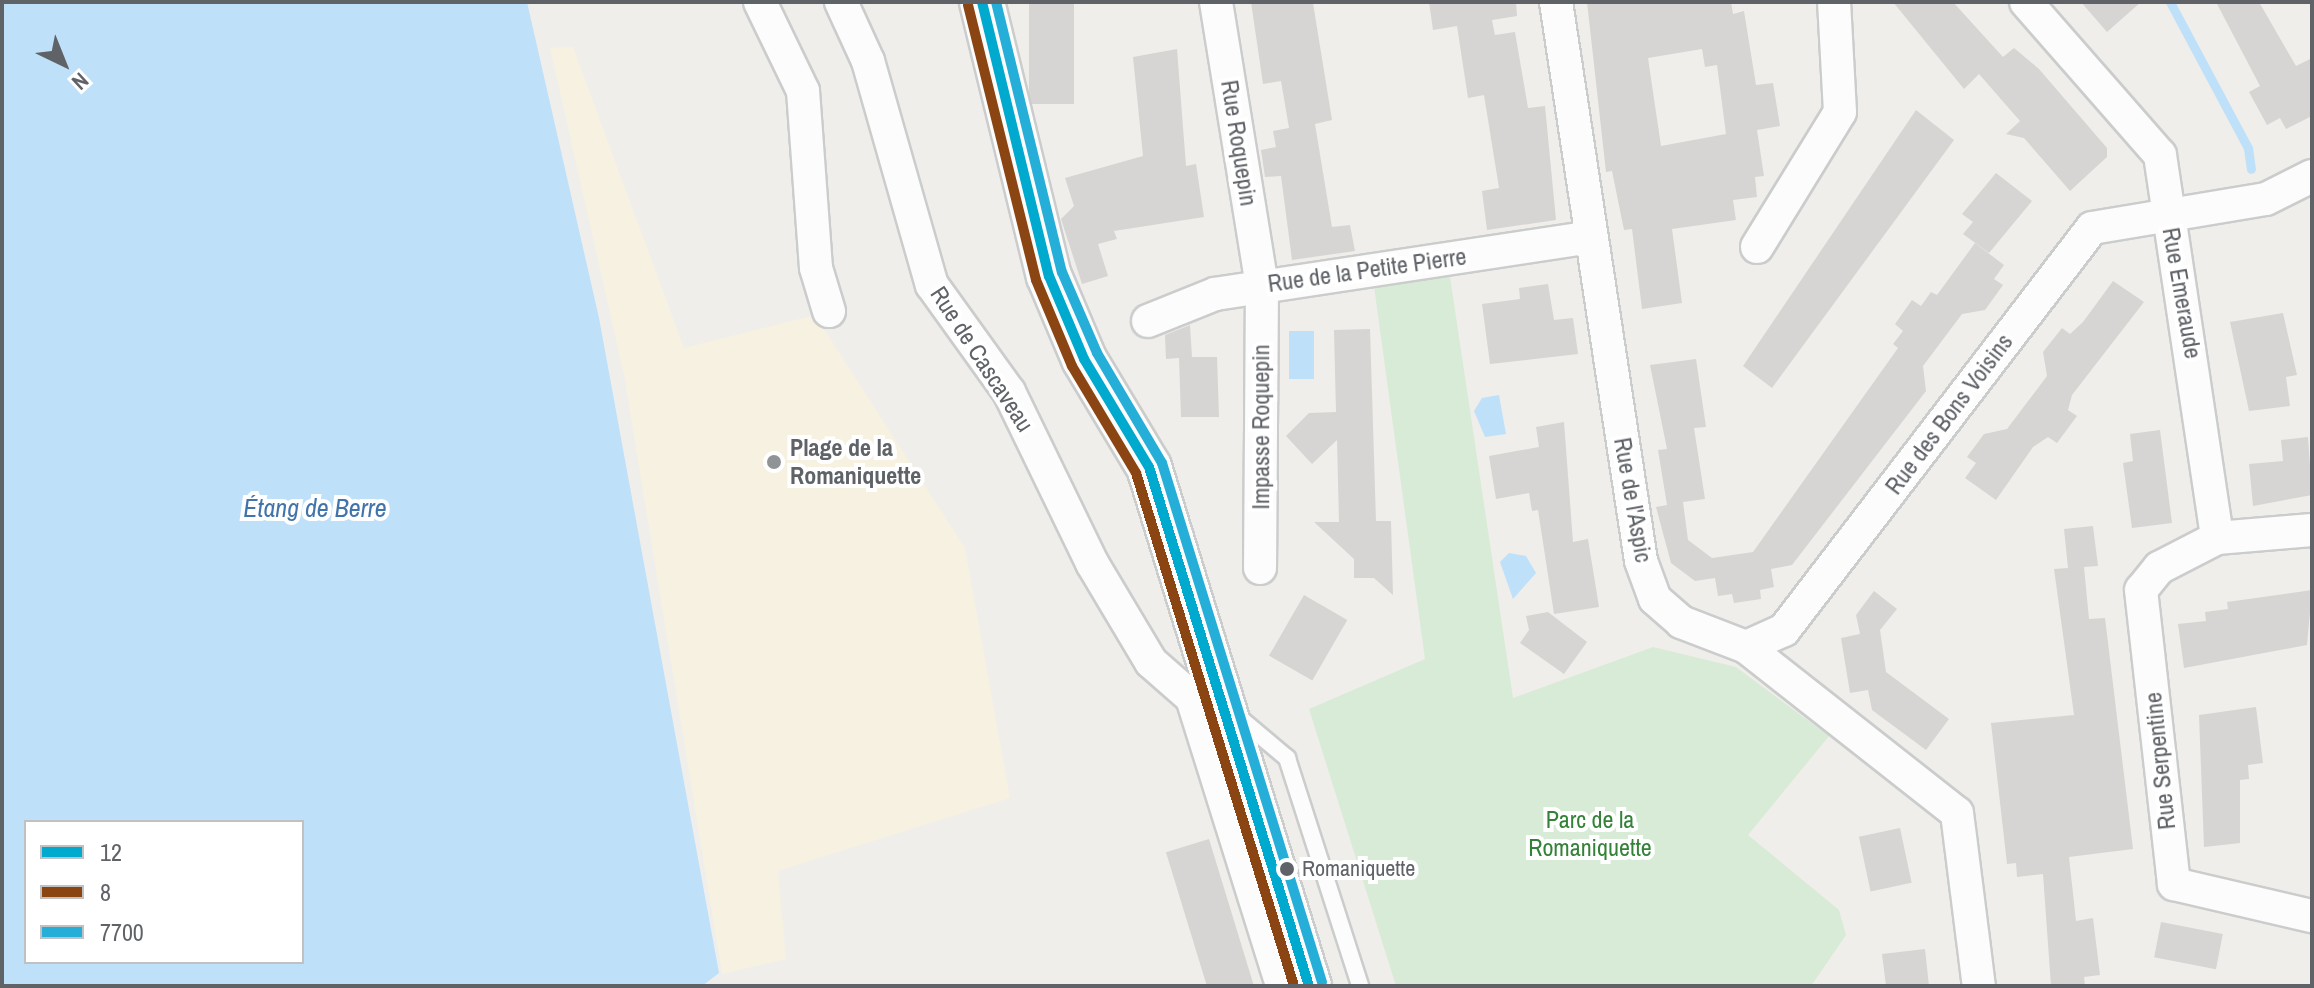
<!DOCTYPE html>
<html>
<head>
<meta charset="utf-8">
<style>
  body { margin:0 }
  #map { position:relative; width:2314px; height:988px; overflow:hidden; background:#efeeea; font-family:"Archivo Narrow",sans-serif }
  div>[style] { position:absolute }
  .green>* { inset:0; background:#d8ebd6 }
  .sand>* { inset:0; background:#f6f1e1 }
  .water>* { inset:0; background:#bfe0f9; transform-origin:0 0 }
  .stream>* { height:9px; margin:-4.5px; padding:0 4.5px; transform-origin:4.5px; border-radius:4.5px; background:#bfe0f9 }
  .building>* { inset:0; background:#d6d5d3; transform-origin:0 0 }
  .roads { filter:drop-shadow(2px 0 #cbcccc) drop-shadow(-2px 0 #cbcccc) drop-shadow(0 2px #cbcccc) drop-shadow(0 -2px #cbcccc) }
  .service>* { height:16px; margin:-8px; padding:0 8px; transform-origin:8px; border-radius:8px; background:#fdfcfc }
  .minor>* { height:32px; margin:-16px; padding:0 16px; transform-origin:16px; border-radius:16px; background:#fdfcfc }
  .secondary>* { height:44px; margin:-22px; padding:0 22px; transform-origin:22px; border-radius:22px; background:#fdfcfc }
  .bus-1>* { height:10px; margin:-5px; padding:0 5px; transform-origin:5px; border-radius:5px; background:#00a9ce }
  .bus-2>* { height:10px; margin:-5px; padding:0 5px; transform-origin:5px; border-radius:5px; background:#8b4513 }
  .bus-3>* { height:10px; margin:-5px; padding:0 5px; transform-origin:5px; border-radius:5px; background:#25aed7 }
  .dots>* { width:22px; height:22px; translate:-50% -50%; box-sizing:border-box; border:4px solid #fff; border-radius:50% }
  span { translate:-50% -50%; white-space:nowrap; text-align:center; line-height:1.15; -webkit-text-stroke:8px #fff; paint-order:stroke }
  .bus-label { font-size:22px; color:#5f6368 }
  .left { translate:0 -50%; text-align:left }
  .street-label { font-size:24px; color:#5f6368 }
  .poi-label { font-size:24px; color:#5f6368; font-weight:700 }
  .park-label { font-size:24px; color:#348238 }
  .water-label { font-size:26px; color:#4174aa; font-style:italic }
  .frame { position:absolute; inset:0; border:4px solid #5f6368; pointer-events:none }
  .legend { position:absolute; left:24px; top:820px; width:280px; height:144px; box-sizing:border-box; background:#fff; border:2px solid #bfc1c3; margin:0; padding:10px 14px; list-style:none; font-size:24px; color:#5f6368 }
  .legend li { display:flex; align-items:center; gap:16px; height:40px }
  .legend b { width:40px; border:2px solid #bfc1c3 }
  .north { position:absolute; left:24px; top:24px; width:80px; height:80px; -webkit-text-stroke:6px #fff; paint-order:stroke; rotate:137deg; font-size:22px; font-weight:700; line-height:32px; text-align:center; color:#5f6368 }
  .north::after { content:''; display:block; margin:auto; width:28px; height:36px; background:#5f6368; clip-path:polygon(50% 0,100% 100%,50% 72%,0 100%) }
</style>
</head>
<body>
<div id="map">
  <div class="green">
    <i style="clip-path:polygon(1449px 270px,1513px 698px,1653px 647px,1736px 667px,1829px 736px,1748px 835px,1839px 910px,1846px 935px,1811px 986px,1396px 986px,1309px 709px,1425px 659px,1373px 279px)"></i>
  </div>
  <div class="sand">
    <i style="clip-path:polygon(573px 47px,684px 348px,815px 315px,965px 548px,1010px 798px,778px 871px,786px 959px,722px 974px,624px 375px,550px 48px)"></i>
  </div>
  <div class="water">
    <i style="clip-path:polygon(evenodd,2px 2px,527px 2px,599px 318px,719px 973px,702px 986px,2px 986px,2px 2px,26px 822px,302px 822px,302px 962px,26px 962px,26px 822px)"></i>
    <i style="left:1289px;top:331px;width:25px;height:48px"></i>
    <i style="clip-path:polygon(1499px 395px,1506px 434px,1485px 437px,1474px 411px,1482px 398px)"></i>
    <i style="clip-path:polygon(1509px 553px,1526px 556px,1536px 573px,1513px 599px,1500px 562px)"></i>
  </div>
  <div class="stream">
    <i style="left:2170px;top:2px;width:166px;rotate:61.9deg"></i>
    <i style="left:2248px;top:148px;width:21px;rotate:82deg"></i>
  </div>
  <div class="building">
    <i style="left:1029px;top:2px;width:45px;height:102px"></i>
    <i style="clip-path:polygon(1251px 2px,1313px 3px,1332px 120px,1315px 124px,1332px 227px,1350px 225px,1355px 251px,1292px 260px,1281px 176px,1265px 177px,1261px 150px,1276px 147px,1273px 131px,1289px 128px,1281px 81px,1263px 84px)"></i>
    <i style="clip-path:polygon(1429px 2px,1516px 2px,1517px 16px,1492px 20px,1495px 35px,1515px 32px,1528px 108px,1545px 106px,1556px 220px,1487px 230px,1482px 191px,1499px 188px,1484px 95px,1468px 98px,1457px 26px,1433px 30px)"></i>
    <i style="clip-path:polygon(evenodd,1587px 2px,1731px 2px,1733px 14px,1744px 11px,1756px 85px,1773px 83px,1780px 126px,1757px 130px,1764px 176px,1755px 177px,1757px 197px,1733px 200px,1736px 220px,1672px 229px,1682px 303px,1642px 309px,1632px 229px,1624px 230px,1612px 171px,1606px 172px,1587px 2px,1702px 49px,1705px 67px,1717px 65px,1726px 134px,1661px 146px,1648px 58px,1702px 49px)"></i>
    <i style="clip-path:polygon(1893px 2px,1953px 2px,2003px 57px,2014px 48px,2039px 69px,2107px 148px,2107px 157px,2070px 191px,2024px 138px,2006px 134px,2020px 121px,1979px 74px,1964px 89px)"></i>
    <i style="clip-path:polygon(2081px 2px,2141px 2px,2107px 32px)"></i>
    <i style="clip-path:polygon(2216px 2px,2259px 2px,2296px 66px,2312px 58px,2312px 116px,2286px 129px,2280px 118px,2267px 125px,2249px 92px,2260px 86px)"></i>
    <i style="clip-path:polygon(1177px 49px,1186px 166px,1196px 164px,1204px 217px,1114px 231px,1117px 239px,1098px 244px,1108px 276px,1082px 284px,1061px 219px,1074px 206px,1065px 178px,1143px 156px,1133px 57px)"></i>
    <i style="clip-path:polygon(1916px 110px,1954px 140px,1772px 388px,1743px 366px)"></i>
    <i style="clip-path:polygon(1996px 173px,2032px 201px,1989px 253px,1963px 234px,1973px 222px,1962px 214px)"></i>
    <i style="clip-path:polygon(1975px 243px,2004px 265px,1994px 279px,2003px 285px,1985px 310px,1962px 314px,1923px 366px,1926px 391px,1792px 565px,1771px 569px,1774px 587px,1760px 590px,1761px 599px,1734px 603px,1732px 594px,1718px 596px,1715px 578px,1695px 581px,1671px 563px,1656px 507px,1667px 505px,1658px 450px,1667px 449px,1650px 365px,1696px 359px,1706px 427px,1694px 428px,1705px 499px,1683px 502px,1688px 540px,1712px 558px,1753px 552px,1898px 348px,1893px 344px,1903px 331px,1895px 324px,1912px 300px,1921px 306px,1931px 292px,1937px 295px)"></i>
    <i style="clip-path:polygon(2113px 281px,2144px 302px,2072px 395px,2068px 410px,2077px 416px,2057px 443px,2048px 437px,2033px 447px,1996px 500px,1965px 478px,1976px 463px,1967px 457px,1984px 434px,2007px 429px,2047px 376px,2043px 352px,2062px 328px,2070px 334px,2083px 322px)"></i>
    <i style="clip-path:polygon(1548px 284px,1554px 320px,1573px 318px,1578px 354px,1490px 364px,1482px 304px,1520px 299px,1519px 288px)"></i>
    <i style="clip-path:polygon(2283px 313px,2297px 375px,2286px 377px,2290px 406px,2249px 411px,2230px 322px)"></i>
    <i style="clip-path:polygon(1190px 325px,1192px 357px,1217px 357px,1219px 417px,1181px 417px,1179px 358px,1166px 359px,1165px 335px)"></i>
    <i style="clip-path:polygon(1370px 329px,1376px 521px,1391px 521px,1393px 595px,1374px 578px,1354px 578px,1354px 559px,1314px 522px,1339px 522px,1337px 440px,1312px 464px,1286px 436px,1309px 413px,1336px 412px,1334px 330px)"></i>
    <i style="clip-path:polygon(1564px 422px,1573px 542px,1588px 539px,1599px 607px,1554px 614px,1538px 510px,1532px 511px,1529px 493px,1496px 499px,1489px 456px,1539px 447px,1536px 427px)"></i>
    <i style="clip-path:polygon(2160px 430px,2172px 523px,2132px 528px,2123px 463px,2133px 461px,2130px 434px)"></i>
    <i style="clip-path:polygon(2308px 437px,2312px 495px,2253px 506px,2249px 464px,2283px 461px,2281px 440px)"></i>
    <i style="clip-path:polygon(2093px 526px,2098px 566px,2084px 567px,2089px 619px,2105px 618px,2133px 849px,2069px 857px,2076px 921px,2093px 918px,2100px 975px,2084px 977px,2085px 986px,2051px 986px,2043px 874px,2017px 877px,2016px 863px,2007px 864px,1991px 723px,2074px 715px,2054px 569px,2068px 568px,2064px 529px)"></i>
    <i style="clip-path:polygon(2312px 590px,2307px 645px,2184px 668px,2178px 624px,2206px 621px,2205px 612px,2228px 609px,2227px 602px)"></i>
    <i style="clip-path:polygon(1874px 591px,1897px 609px,1880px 630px,1886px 672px,1949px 719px,1926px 750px,1872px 710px,1868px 690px,1850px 693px,1841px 638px,1860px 634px,1856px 615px)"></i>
    <i style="left:1304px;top:595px;width:50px;height:70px;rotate:30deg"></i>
    <i style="clip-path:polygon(1548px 612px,1587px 642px,1564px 674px,1520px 643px,1529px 630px,1526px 616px)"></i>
    <i style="clip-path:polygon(2256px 707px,2263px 763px,2248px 765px,2249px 779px,2240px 780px,2240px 843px,2204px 847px,2199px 715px)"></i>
    <i style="left:1900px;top:828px;width:56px;height:42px;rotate:78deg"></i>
    <i style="left:1209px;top:839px;width:154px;height:45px;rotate:73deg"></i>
    <i style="left:2161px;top:922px;width:63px;height:36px;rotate:11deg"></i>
    <i style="clip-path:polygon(1925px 949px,1929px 986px,1886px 986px,1882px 954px)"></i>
  </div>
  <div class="roads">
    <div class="service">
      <i style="left:1236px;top:715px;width:67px;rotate:40.1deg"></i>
      <i style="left:1287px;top:758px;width:239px;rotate:72.2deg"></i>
    </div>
    <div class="minor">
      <i style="left:760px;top:2px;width:99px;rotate:64.2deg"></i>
      <i style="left:803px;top:91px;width:177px;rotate:85.8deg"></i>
      <i style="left:816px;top:268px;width:45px;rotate:73.2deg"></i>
      <i style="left:841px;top:2px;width:65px;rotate:65.4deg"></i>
      <i style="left:868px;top:61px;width:233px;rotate:74.1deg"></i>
      <i style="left:932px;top:285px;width:132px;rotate:54.3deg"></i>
      <i style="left:1009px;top:392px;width:190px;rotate:64.1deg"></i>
      <i style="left:1092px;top:563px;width:115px;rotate:59.2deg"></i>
      <i style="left:1151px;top:662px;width:55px;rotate:41.3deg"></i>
      <i style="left:1192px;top:698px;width:33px;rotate:12deg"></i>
      <i style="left:1216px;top:2px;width:287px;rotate:80.8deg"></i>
      <i style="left:1262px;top:285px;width:283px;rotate:90.4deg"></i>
      <i style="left:1556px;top:2px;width:565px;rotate:81.35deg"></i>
      <i style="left:1641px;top:561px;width:40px;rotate:69.8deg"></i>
      <i style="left:1655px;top:599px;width:35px;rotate:41deg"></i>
      <i style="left:1681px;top:622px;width:70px;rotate:21deg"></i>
      <i style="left:1746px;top:647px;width:268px;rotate:38.2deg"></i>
      <i style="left:1957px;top:813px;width:174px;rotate:82.8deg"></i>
      <i style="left:2026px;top:2px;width:203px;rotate:48.8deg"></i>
      <i style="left:2160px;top:155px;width:387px;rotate:81.5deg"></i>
      <i style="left:2217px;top:538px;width:95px;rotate:-4.8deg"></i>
      <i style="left:1757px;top:247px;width:158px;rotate:-58.4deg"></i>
      <i style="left:1840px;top:112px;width:110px;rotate:-93.1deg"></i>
      <i style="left:1148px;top:321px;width:72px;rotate:-21.9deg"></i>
      <i style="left:1215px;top:294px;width:380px;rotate:-8.6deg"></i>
      <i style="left:2217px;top:538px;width:65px;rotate:152.7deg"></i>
      <i style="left:2159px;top:568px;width:28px;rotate:129deg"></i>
      <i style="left:2141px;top:590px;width:296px;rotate:83.6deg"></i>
      <i style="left:2174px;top:884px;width:142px;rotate:13.1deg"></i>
      <i style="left:1746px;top:647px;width:42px;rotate:-24.1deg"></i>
      <i style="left:1784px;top:630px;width:506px;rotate:-52.54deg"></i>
      <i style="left:2092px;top:228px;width:176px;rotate:-9.5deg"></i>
      <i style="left:2266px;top:199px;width:51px;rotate:-26.6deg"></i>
      <i style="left:1192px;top:698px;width:302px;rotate:72.6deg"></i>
    </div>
    <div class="secondary">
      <i style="left:982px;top:2px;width:282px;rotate:76.3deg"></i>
      <i style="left:1049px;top:276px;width:90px;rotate:67.1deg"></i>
      <i style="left:1084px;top:359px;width:126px;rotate:59deg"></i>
      <i style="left:1149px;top:467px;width:543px;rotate:72.87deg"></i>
    </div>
  </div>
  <div class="bus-1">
    <i style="left:982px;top:2px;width:282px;rotate:76.3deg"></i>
    <i style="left:1049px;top:276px;width:90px;rotate:67.1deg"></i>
    <i style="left:1084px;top:359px;width:126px;rotate:59deg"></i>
    <i style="left:1149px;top:467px;width:543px;rotate:72.87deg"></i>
  </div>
  <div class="bus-2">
    <i style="left:968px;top:5px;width:283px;rotate:76.1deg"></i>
    <i style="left:1036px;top:280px;width:93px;rotate:67.3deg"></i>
    <i style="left:1072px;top:366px;width:125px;rotate:59.1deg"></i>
    <i style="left:1136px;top:473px;width:537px;rotate:72.88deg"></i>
  </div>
  <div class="bus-3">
    <i style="left:996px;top:2px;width:278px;rotate:76.3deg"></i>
    <i style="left:1062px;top:272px;width:88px;rotate:66.6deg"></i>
    <i style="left:1097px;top:353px;width:128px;rotate:59.4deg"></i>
    <i style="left:1162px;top:463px;width:543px;rotate:72.87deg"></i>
  </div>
  <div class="dots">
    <i style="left:774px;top:462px;background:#919496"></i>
    <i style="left:1287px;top:869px;background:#5f6368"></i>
  </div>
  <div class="bus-label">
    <span class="left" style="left:1302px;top:869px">Romaniquette</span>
  </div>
  <div class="street-label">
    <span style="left:1239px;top:143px;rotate:81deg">Rue Roquepin</span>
    <span style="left:1367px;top:270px;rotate:-8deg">Rue de la Petite Pierre</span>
    <span style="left:2182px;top:293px;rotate:80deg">Rue Emeraude</span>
    <span style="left:982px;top:359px;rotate:57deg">Rue de Cascaveau</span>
    <span style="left:1949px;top:414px;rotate:-53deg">Rue des Bons Voisins</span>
    <span style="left:1261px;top:427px;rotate:-90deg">Impasse Roquepin</span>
    <span style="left:1633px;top:500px;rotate:80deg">Rue de l'Aspic</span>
    <span style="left:2160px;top:761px;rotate:-96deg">Rue Serpentine</span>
  </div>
  <div class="poi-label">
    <span class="left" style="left:790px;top:462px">Plage de la<br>Romaniquette</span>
  </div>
  <div class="park-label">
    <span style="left:1590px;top:834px">Parc de la<br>Romaniquette</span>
  </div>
  <div class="water-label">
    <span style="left:315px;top:508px">Étang de Berre</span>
  </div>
  <div class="frame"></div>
  <ul class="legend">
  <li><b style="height:10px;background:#00a9ce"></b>12</li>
  <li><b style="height:10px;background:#8b4513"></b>8</li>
  <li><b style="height:10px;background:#25aed7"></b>7700</li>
  </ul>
  <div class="north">N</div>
</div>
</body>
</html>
